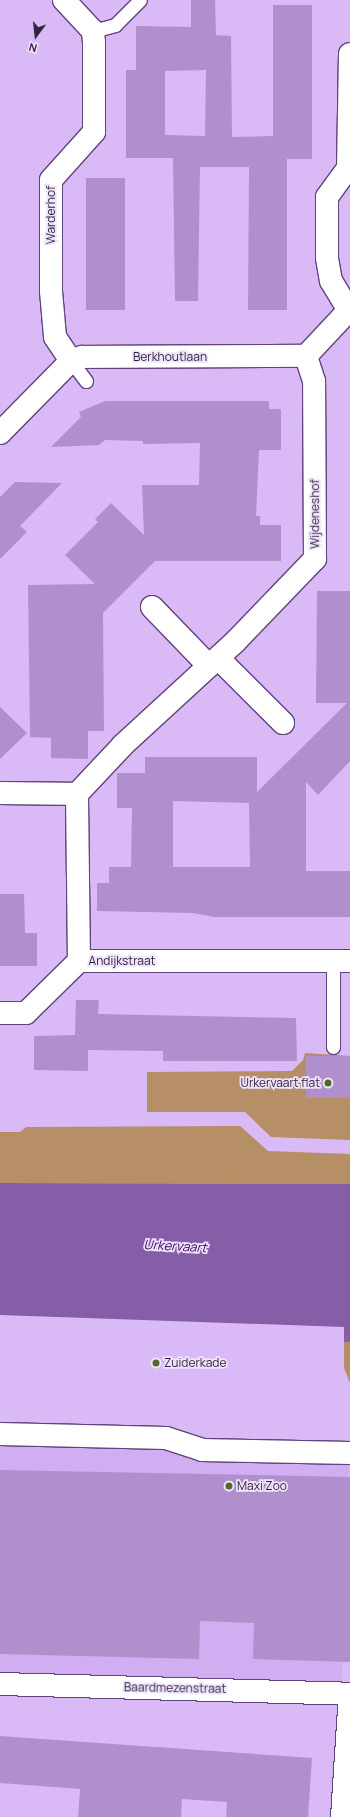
<!DOCTYPE html>
<html>
<head>
<meta charset="utf-8">
<style>
  body { margin:0 }
  #map { position:relative; width:350px; height:1817px; overflow:hidden; background:#d9baf7; font-family:Manrope,sans-serif }
  div>[style] { position:absolute }
  .built>* { inset:0; background:#d1aef1; transform-origin:0 0 }
  .green>* { inset:0; background:#b68f66 }
  .water>* { inset:0; background:#855ea7 }
  .building>* { inset:0; background:#af90cc; transform-origin:0 0 }
  .roads { filter:drop-shadow(1px 0 #61447a) drop-shadow(-1px 0 #61447a) drop-shadow(0 1px #61447a) drop-shadow(0 -1px #61447a) }
  .service>* { height:13px; margin:-6.5px; padding:0 6.5px; transform-origin:6.5px; border-radius:6.5px; background:#fff }
  .minor>* { height:22px; margin:-11px; padding:0 11px; transform-origin:11px; border-radius:11px; background:#fff }
  .dots>* { width:11px; height:11px; translate:-50% -50%; box-sizing:border-box; border:2px solid #f0e4fd; border-radius:50% }
  span { translate:-50% -50%; white-space:nowrap; text-align:center; line-height:1.15; -webkit-text-stroke:3.5px #f0e4fd; paint-order:stroke }
  .street-label { font-size:12px; color:#32253d }
  .poi-label { font-size:12px; color:#32253d }
  .right { translate:-100% -50%; text-align:right }
  .left { translate:0 -50%; text-align:left }
  .water-label { font-size:13px; color:#410463; font-style:italic }
  .north { position:absolute; left:16px; top:16px; width:40px; height:40px; -webkit-text-stroke:3px #f0e4fd; paint-order:stroke; rotate:195deg; font-size:11px; font-weight:700; line-height:16px; text-align:center; color:#32253d }
  .north::after { content:''; display:block; margin:auto; width:14px; height:18px; background:#32253d; clip-path:polygon(50% 0,100% 100%,50% 72%,0 100%) }
</style>
</head>
<body>
<div id="map">
  <div class="built">
    <i style="left:0;top:1440px;width:350px;height:233px;rotate:2deg"></i>
  </div>
  <div class="green">
    <i style="clip-path:polygon(305px 1053px,350px 1056px,350px 1140px,271px 1137px,245px 1112px,147px 1112px,147px 1072px,292px 1071px,303px 1060px)"></i>
    <i style="clip-path:polygon(240px 1126px,268px 1151px,350px 1154px,350px 1184px,0 1183px,0 1132px,20px 1132px,26px 1127px)"></i>
    <i style="clip-path:polygon(344px 1342px,350px 1342px,350px 1383px,344px 1368px)"></i>
  </div>
  <div class="water">
    <i style="clip-path:polygon(0 1183px,350px 1184px,350px 1342px,344px 1342px,344px 1327px,0 1315px)"></i>
  </div>
  <div class="building">
    <i style="clip-path:polygon(evenodd,191px 0,215px 0,216px 35px,231px 36px,232px 137px,273px 136px,273px 5px,312px 5px,312px 159px,287px 159px,287px 310px,248px 310px,249px 167px,200px 167px,198px 301px,175px 301px,173px 158px,126px 158px,126px 70px,136px 70px,136px 26px,191px 27px,191px 0,206px 70px,205px 136px,165px 135px,165px 71px,206px 70px)"></i>
    <i style="left:86px;top:178px;width:39px;height:132px"></i>
    <i style="clip-path:polygon(105px 401px,269px 401px,269px 409px,281px 409px,281px 450px,259px 450px,256px 516px,260px 516px,260px 525px,281px 525px,281px 561px,155px 561px,103px 613px,104px 731px,88px 731px,88px 759px,51px 758px,51px 738px,30px 737px,28px 585px,95px 584px,65px 555px,98px 522px,95px 519px,111px 503px,144px 535px,142px 485px,199px 485px,200px 443px,143px 444px,143px 441px,105px 440px,99px 445px,51px 447px,81px 417px,79px 412px)"></i>
    <i style="clip-path:polygon(15px 482px,62px 483px,20px 526px,27px 532px,0 559px,0 497px)"></i>
    <i style="clip-path:polygon(evenodd,317px 591px,350px 591px,350px 761px,318px 795px,306px 782px,306px 871px,350px 871px,350px 917px,215px 917px,192px 913px,97px 911px,97px 883px,109px 883px,109px 867px,131px 867px,132px 808px,117px 808px,117px 773px,145px 773px,145px 757px,257px 757px,257px 792px,347px 703px,316px 703px,317px 591px,173px 801px,249px 803px,250px 867px,173px 867px,173px 801px)"></i>
    <i style="clip-path:polygon(0 707px,27px 733px,0 759px)"></i>
    <i style="clip-path:polygon(0 894px,24px 894px,25px 933px,37px 933px,37px 966px,0 966px)"></i>
    <i style="clip-path:polygon(76px 1000px,99px 1000px,98px 1014px,296px 1018px,297px 1061px,163px 1061px,163px 1051px,88px 1050px,88px 1071px,34px 1070px,34px 1036px,75px 1035px)"></i>
    <i style="left:306px;top:1056px;width:44px;height:42px"></i>
    <i style="clip-path:polygon(0 1470px,350px 1477px,350px 1662px,253px 1659px,254px 1623px,200px 1621px,199px 1659px,0 1654px)"></i>
    <i style="clip-path:polygon(0 1736px,312px 1758px,308px 1817px,226px 1817px,227px 1802px,182px 1799px,181px 1817px,78px 1817px,80px 1789px,0 1783px)"></i>
  </div>
  <div class="roads">
    <div class="service">
      <i style="left:93px;top:31px;width:23px;rotate:-15deg"></i>
      <i style="left:115px;top:25px;width:35px;rotate:-45deg"></i>
      <i style="left:71px;top:361px;width:25px;rotate:53deg"></i>
      <i style="left:333px;top:1047px;width:86px;rotate:-90deg"></i>
    </div>
    <div class="minor">
      <i style="left:64px;top:0;width:42px;rotate:46.9deg"></i>
      <i style="left:93px;top:31px;width:12px;rotate:85deg"></i>
      <i style="left:94px;top:43px;width:89px;rotate:90deg"></i>
      <i style="left:94px;top:132px;width:64px;rotate:131.9deg"></i>
      <i style="left:51px;top:180px;width:111px;rotate:90deg"></i>
      <i style="left:51px;top:291px;width:46px;rotate:85deg"></i>
      <i style="left:55px;top:337px;width:29px;rotate:56deg"></i>
      <i style="left:348px;top:309px;width:33px;rotate:-121deg"></i>
      <i style="left:331px;top:281px;width:23px;rotate:-100deg"></i>
      <i style="left:327px;top:258px;width:61px;rotate:-90deg"></i>
      <i style="left:327px;top:197px;width:36px;rotate:-54deg"></i>
      <i style="left:348px;top:168px;width:114px;rotate:-89deg"></i>
      <i style="left:0;top:433px;width:101px;rotate:-45.4deg"></i>
      <i style="left:71px;top:361px;width:12px;rotate:-20deg"></i>
      <i style="left:82px;top:357px;width:224px;rotate:-0.3deg"></i>
      <i style="left:306px;top:356px;width:64px;rotate:-46.9deg"></i>
      <i style="left:152px;top:607px;width:82px;rotate:46deg"></i>
      <i style="left:218px;top:658px;width:92px;rotate:45deg"></i>
      <i style="left:0;top:793px;width:77px;rotate:0.7deg"></i>
      <i style="left:79px;top:961px;width:167px;rotate:-90.7deg"></i>
      <i style="left:77px;top:794px;width:67px;rotate:-46.8deg"></i>
      <i style="left:123px;top:745px;width:152px;rotate:-42.6deg"></i>
      <i style="left:235px;top:642px;width:115px;rotate:-46.1deg"></i>
      <i style="left:315px;top:559px;width:178px;rotate:-90.3deg"></i>
      <i style="left:314px;top:381px;width:26px;rotate:-108deg"></i>
      <i style="left:79px;top:961px;width:271px"></i>
      <i style="left:0;top:1013px;width:26px"></i>
      <i style="left:26px;top:1013px;width:74px;rotate:-44.5deg"></i>
      <i style="left:0;top:1434px;width:166px;rotate:1.4deg"></i>
      <i style="left:166px;top:1438px;width:38px;rotate:18deg"></i>
      <i style="left:202px;top:1450px;width:148px;rotate:1.2deg"></i>
      <i style="left:0;top:1684px;width:350px;rotate:1.6deg"></i>
      <i style="left:342px;top:1817px;width:123px;rotate:-86.3deg"></i>
    </div>
  </div>
  <div class="dots">
    <i style="left:328px;top:1083px;background:#506c20"></i>
    <i style="left:156px;top:1363px;background:#506c20"></i>
    <i style="left:229px;top:1486px;background:#506c20"></i>
  </div>
  <div class="street-label">
    <span style="left:51px;top:215px;rotate:-90deg">Warderhof</span>
    <span style="left:170px;top:357px">Berkhoutlaan</span>
    <span style="left:315px;top:514px;rotate:-90deg">Wijdeneshof</span>
    <span style="left:122px;top:961px">Andijkstraat</span>
    <span style="left:175px;top:1688px;rotate:1deg">Baardmezenstraat</span>
  </div>
  <div class="poi-label">
    <span class="right" style="left:320px;top:1083px">Urkervaart flat</span>
    <span class="left" style="left:164px;top:1363px">Zuiderkade</span>
    <span class="left" style="left:237px;top:1486px">Maxi Zoo</span>
  </div>
  <div class="water-label">
    <span style="left:175px;top:1246px;rotate:3deg">Urkervaart</span>
  </div>
  <div class="north">N</div>
</div>
</body>
</html>
